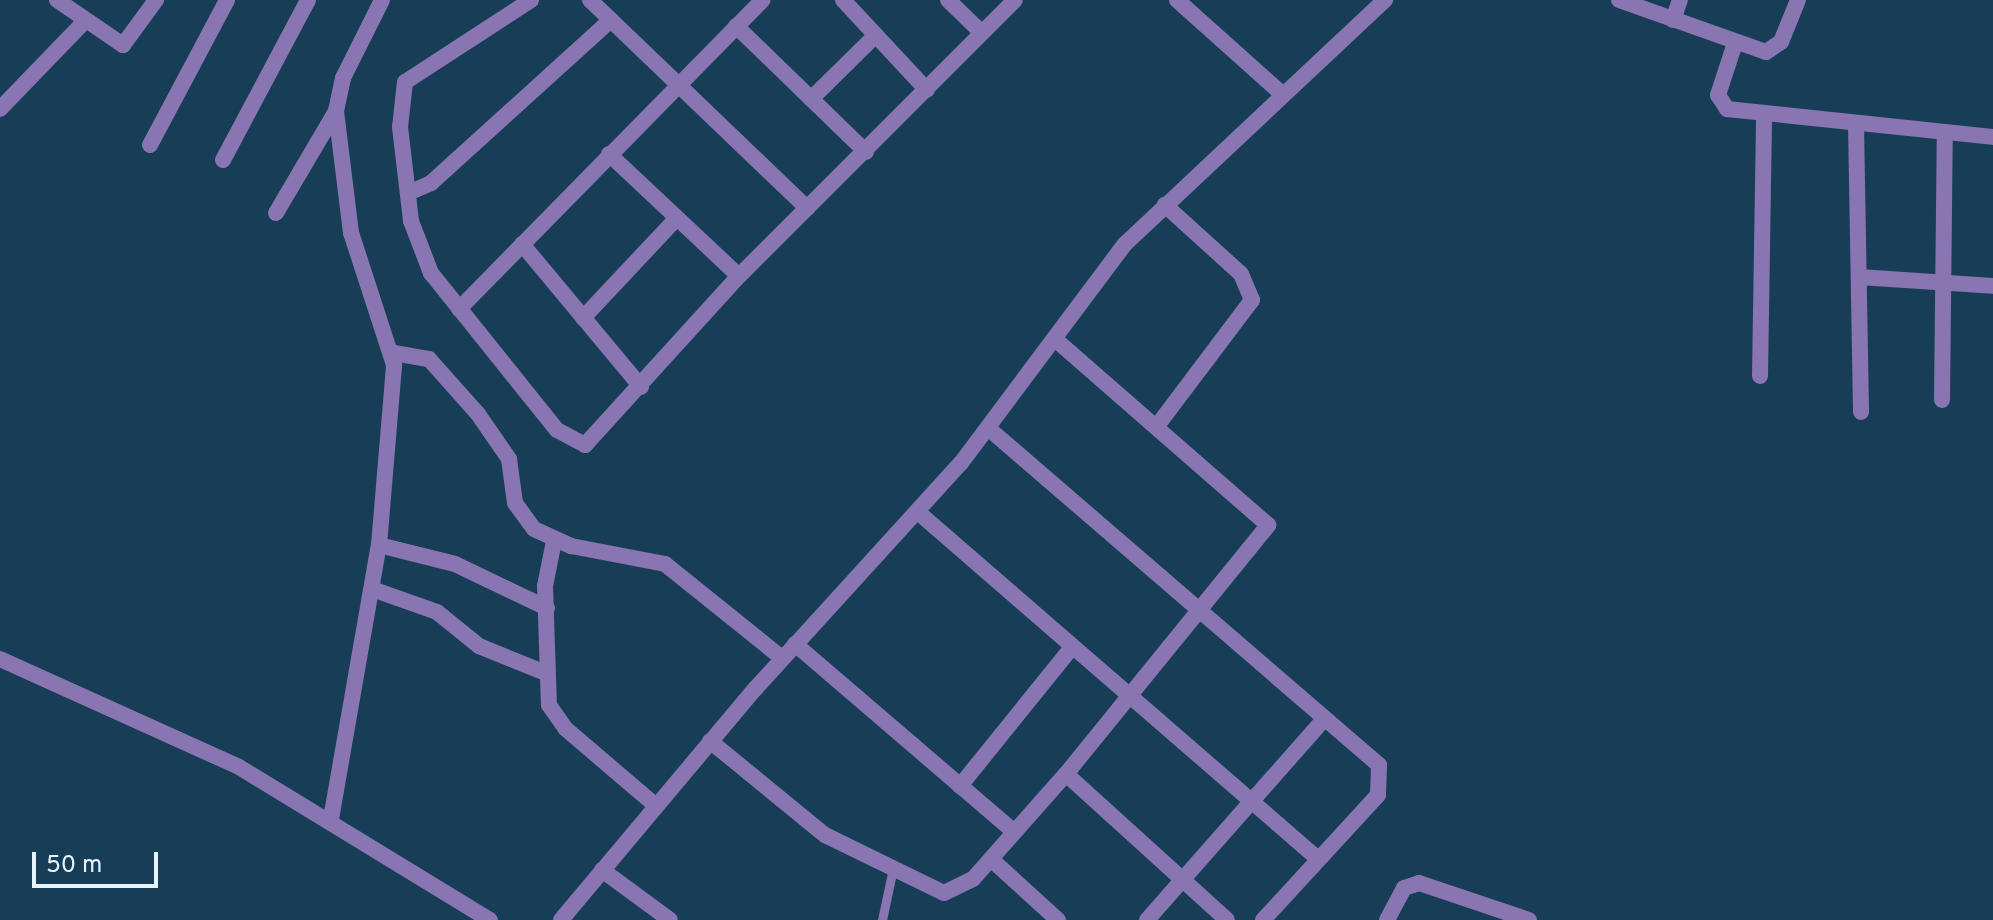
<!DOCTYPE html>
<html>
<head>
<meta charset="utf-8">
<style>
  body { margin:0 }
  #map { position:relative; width:1993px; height:920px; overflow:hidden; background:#173e56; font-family:Overpass,sans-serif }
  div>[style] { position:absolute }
  .lane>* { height:9px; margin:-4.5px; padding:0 4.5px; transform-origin:4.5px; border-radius:4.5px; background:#8875b1 }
  .street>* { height:16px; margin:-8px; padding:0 8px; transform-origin:8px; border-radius:8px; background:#8875b1 }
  span { translate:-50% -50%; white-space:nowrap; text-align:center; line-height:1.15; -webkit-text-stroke:8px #173e56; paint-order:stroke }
  .scale { position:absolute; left:32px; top:852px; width:126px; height:36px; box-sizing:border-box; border:4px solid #e6f4fe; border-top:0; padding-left:10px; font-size:24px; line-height:28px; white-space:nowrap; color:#e6f4fe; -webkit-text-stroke:6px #173e56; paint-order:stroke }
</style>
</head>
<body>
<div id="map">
  <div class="lane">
    <i style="left:882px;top:920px;width:48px;rotate:-78deg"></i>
  </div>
  <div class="street">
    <i style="left:57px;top:0;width:80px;rotate:34.3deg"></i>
    <i style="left:123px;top:45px;width:56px;rotate:-53.7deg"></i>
    <i style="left:531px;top:0;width:150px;rotate:146.9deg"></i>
    <i style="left:405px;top:82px;width:45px;rotate:96.3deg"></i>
    <i style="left:400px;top:127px;width:95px;rotate:83.3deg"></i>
    <i style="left:411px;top:221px;width:56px;rotate:69deg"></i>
    <i style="left:431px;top:273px;width:201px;rotate:51.3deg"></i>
    <i style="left:557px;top:430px;width:32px;rotate:28deg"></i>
    <i style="left:585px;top:445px;width:229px;rotate:-47.7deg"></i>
    <i style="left:739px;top:276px;width:390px;rotate:-45deg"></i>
    <i style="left:590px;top:0;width:301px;rotate:43.8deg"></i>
    <i style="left:843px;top:0;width:123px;rotate:47deg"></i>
    <i style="left:948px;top:0;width:47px;rotate:44.1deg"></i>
    <i style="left:1177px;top:0;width:138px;rotate:41.8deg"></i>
    <i style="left:1619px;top:0;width:156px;rotate:19.5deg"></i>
    <i style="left:1766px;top:52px;width:18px;rotate:-34deg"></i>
    <i style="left:1781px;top:42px;width:45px;rotate:-68deg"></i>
    <i style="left:1673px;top:20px;width:21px;rotate:-71deg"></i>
    <i style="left:736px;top:26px;width:181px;rotate:44.1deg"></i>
    <i style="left:1735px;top:43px;width:55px;rotate:108.1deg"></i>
    <i style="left:1718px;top:95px;width:17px;rotate:57deg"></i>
    <i style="left:1727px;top:109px;width:267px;rotate:6deg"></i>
    <i style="left:811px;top:99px;width:91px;rotate:-44.6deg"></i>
    <i style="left:0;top:109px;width:122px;rotate:-46deg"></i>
    <i style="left:1856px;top:124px;width:288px;rotate:89deg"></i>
    <i style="left:150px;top:145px;width:164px;rotate:-62deg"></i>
    <i style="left:609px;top:154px;width:178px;rotate:43.2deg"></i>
    <i style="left:223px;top:160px;width:181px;rotate:-62deg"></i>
    <i style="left:408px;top:193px;width:25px;rotate:-23deg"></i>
    <i style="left:431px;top:183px;width:243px;rotate:-42.2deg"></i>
    <i style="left:276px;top:213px;width:118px;rotate:-59.5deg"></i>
    <i style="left:522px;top:244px;width:186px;rotate:50.2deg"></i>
    <i style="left:1859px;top:277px;width:134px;rotate:3.8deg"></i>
    <i style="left:459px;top:309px;width:433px;rotate:-45.5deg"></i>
    <i style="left:583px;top:318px;width:137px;rotate:-46.8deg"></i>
    <i style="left:394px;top:353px;width:36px;rotate:10deg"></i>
    <i style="left:429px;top:359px;width:74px;rotate:48.3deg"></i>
    <i style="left:478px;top:414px;width:55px;rotate:55.4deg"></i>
    <i style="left:509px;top:459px;width:44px;rotate:82.2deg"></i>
    <i style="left:515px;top:503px;width:32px;rotate:54deg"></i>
    <i style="left:534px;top:529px;width:41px;rotate:24.7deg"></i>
    <i style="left:571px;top:546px;width:96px;rotate:10.8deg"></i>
    <i style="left:665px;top:564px;width:150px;rotate:38.8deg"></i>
    <i style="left:1760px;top:376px;width:260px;rotate:-89.1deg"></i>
    <i style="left:1942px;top:400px;width:268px;rotate:-89.4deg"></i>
    <i style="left:1157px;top:426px;width:158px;rotate:-53deg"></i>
    <i style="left:1252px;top:300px;width:28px;rotate:-113deg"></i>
    <i style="left:1241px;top:274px;width:103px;rotate:-137.8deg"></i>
    <i style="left:988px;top:428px;width:516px;rotate:40.76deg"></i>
    <i style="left:1379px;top:765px;width:30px;rotate:92deg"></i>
    <i style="left:1378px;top:795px;width:170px;rotate:132.6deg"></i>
    <i style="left:919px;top:513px;width:527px;rotate:40.92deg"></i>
    <i style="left:554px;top:541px;width:46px;rotate:101.3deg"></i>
    <i style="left:545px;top:586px;width:119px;rotate:88.1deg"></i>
    <i style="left:549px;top:705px;width:29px;rotate:55deg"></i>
    <i style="left:566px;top:729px;width:117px;rotate:40.5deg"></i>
    <i style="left:379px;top:545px;width:78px;rotate:14deg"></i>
    <i style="left:455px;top:564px;width:102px;rotate:25.6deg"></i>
    <i style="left:372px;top:589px;width:69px;rotate:19.5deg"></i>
    <i style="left:437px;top:612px;width:54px;rotate:39deg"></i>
    <i style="left:479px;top:646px;width:69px;rotate:22.1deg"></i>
    <i style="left:795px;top:644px;width:289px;rotate:40.6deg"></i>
    <i style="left:0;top:659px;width:262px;rotate:24.3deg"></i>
    <i style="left:239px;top:767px;width:294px;rotate:31.4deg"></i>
    <i style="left:710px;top:741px;width:149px;rotate:39.3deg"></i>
    <i style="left:825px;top:835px;width:132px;rotate:26deg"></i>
    <i style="left:944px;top:893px;width:32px;rotate:-26deg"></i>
    <i style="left:973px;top:879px;width:140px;rotate:-48.5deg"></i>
    <i style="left:1066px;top:774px;width:321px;rotate:-50.9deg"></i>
    <i style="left:1268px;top:525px;width:281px;rotate:-138.9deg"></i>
    <i style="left:1066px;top:774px;width:217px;rotate:42.2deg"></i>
    <i style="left:960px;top:786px;width:179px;rotate:-51.1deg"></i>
    <i style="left:331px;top:819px;width:278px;rotate:-80.1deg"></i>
    <i style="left:379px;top:545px;width:181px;rotate:-85.2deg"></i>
    <i style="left:394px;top:365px;width:139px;rotate:-108deg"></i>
    <i style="left:351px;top:233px;width:123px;rotate:-97deg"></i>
    <i style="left:336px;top:111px;width:34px;rotate:-78deg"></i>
    <i style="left:343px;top:78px;width:87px;rotate:-63.4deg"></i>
    <i style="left:992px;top:860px;width:89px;rotate:42.3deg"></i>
    <i style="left:602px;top:870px;width:84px;rotate:36.3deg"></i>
    <i style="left:561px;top:920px;width:303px;rotate:-50deg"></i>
    <i style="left:756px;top:688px;width:304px;rotate:-47.7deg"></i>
    <i style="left:961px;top:463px;width:274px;rotate:-53.2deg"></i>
    <i style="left:1125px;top:244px;width:357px;rotate:-43.2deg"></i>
    <i style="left:1147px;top:920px;width:268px;rotate:-48.6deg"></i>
    <i style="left:1387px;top:920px;width:36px;rotate:-62deg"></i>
    <i style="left:1404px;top:888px;width:16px;rotate:-18deg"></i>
    <i style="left:1419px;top:883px;width:116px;rotate:18.6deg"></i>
  </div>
  <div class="scale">50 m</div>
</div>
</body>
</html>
